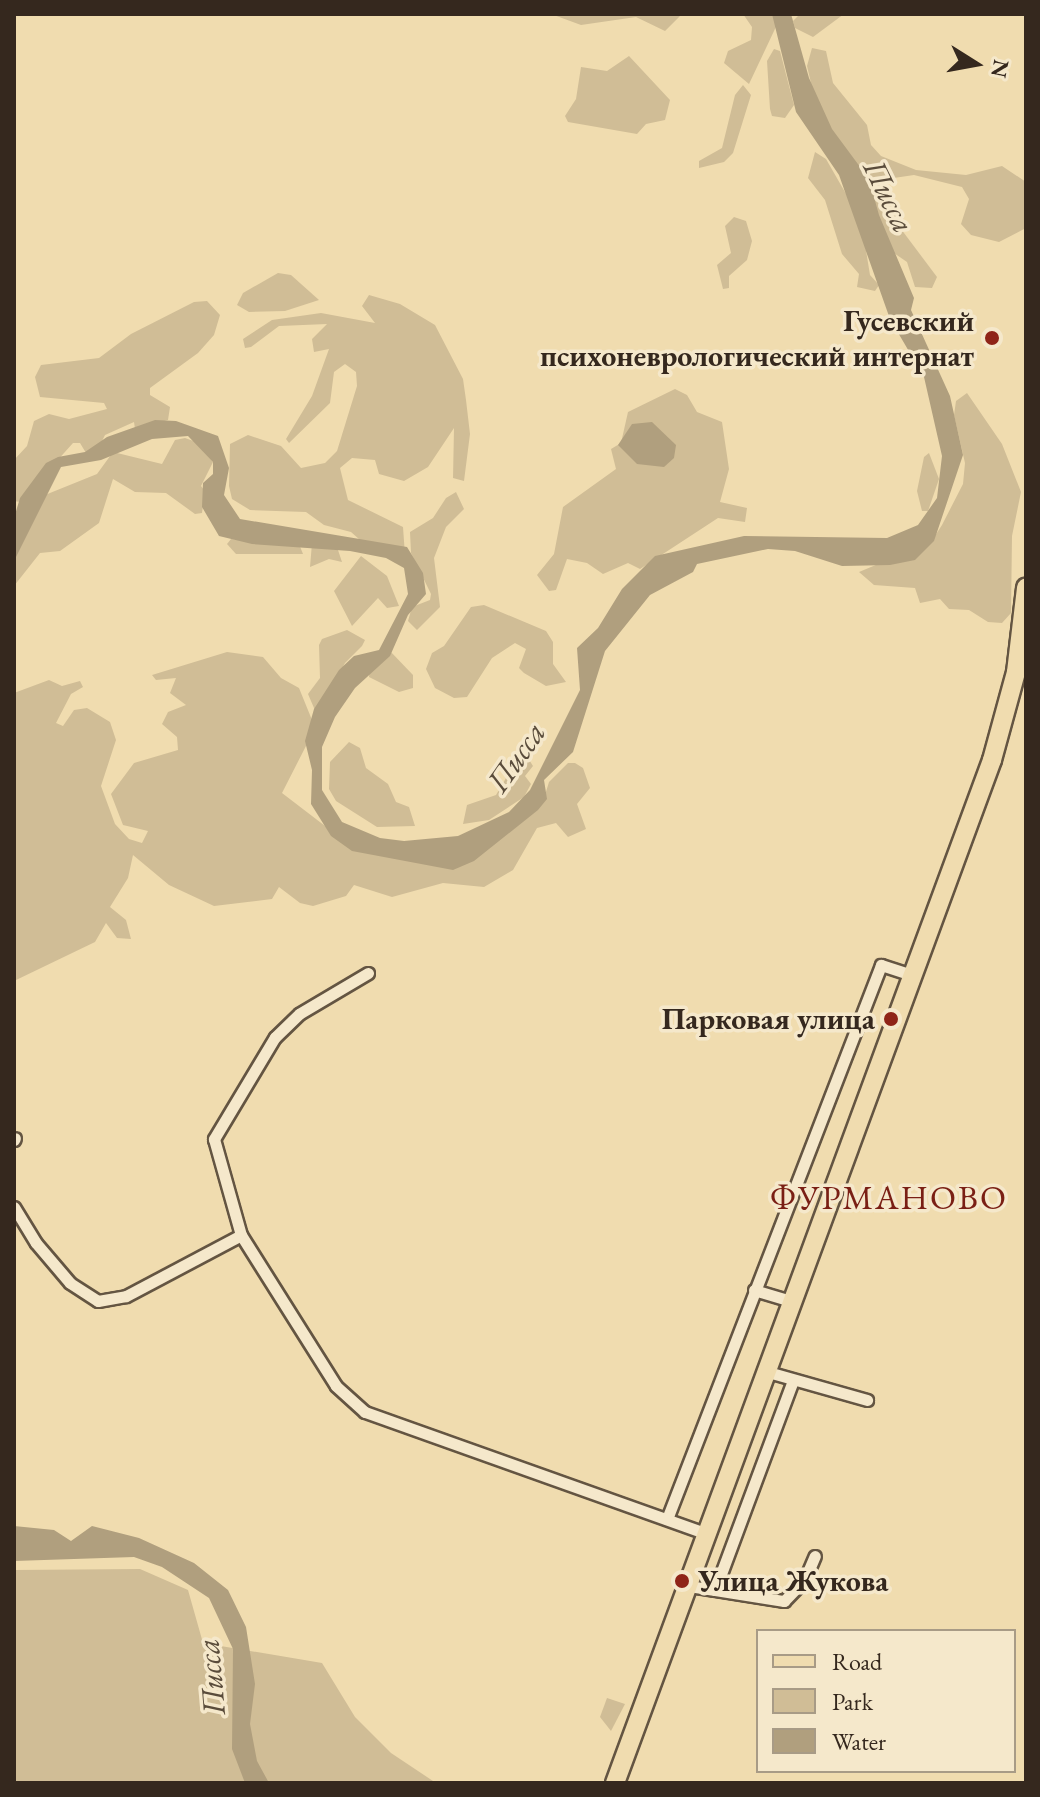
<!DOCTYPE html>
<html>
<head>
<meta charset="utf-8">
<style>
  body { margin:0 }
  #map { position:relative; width:1040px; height:1797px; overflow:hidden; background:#f0dcaf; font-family:"EB Garamond",serif }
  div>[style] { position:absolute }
  .green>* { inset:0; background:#d0bd96 }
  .water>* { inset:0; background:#b09f7e }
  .roads { filter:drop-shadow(2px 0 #645542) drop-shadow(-2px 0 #645542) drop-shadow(0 2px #645542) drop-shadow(0 -2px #645542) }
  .minor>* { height:11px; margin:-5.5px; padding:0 5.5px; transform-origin:5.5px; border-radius:5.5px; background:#f5e8cb }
  .primary>* { height:18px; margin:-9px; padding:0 9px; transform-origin:9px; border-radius:9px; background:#f0dcaf }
  .dots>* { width:22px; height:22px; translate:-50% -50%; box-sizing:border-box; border:4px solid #f5e8cb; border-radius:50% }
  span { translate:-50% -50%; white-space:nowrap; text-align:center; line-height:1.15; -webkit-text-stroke:7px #f5e8cb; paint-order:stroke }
  .poi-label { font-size:30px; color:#35281e; font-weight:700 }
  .right { translate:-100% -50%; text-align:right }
  .left { translate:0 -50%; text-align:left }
  .water-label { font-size:32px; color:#5a4c3b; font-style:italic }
  .quarter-label { font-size:34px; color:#7a1f14; letter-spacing:2px }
  .frame { position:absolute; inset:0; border:16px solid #35281e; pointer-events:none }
  .legend { position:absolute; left:756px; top:1629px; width:260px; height:144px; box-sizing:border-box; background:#f5e8cb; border:2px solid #a89b86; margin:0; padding:10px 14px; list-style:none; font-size:24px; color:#35281e }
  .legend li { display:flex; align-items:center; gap:16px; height:40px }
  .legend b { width:40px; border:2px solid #a89b86 }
  .north { position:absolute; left:936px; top:24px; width:80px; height:80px; -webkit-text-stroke:6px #f5e8cb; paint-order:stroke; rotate:101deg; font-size:22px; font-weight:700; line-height:32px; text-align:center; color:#35281e }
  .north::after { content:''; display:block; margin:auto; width:28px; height:36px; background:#35281e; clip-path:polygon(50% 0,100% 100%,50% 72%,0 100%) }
</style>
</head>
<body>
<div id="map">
  <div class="green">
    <i style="clip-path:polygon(551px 14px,709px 14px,680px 16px,665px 31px,636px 17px,581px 25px)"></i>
    <i style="clip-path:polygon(743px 14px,782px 14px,749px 84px,724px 63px,728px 51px,751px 40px,752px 27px)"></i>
    <i style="clip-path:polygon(800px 14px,844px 14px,813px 37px,795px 28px,793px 21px)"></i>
    <i style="clip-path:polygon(812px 48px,826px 51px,833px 83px,867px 125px,871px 145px,881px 156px,916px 170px,966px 175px,1002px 166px,1026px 182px,1026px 228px,999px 242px,971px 235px,961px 224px,969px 199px,962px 187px,914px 175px,887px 179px,884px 185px,898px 208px,901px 229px,937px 277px,932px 288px,915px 287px,907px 262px,891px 251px,815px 100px,807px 66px)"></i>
    <i style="clip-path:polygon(774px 49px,780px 51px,794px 105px,785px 118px,772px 116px,770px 109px,767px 61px)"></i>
    <i style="clip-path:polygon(629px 56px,670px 100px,665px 120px,646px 124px,637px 134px,568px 122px,565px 116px,576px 99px,581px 67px,607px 71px)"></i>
    <i style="clip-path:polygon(743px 85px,751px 95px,733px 153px,724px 162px,699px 168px,699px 161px,722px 148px,735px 95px)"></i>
    <i style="clip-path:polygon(815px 152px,826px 159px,861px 220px,870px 275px,879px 285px,875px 291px,857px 287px,859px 274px,842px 254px,825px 200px,808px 178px)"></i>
    <i style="clip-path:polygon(734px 217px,746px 221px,752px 241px,747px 260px,729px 276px,729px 288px,723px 289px,717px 265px,731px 253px,725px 226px)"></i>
    <i style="clip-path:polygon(278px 273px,291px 275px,319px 300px,285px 311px,249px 312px,237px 305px,243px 293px)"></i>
    <i style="clip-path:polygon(369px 295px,400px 304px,435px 325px,463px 379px,466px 400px,470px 434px,464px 481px,453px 478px,454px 428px,428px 467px,404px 481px,379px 474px,375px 460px,352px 458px,340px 468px,348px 500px,403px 527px,405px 555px,368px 547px,351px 532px,324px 525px,306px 512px,250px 510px,232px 499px,229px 486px,230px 444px,248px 435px,281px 446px,301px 468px,325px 463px,337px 451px,357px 386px,356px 372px,345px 364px,334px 372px,330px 403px,289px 443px,286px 439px,312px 396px,329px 349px,314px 352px,312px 339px,327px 324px,279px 326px,251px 347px,245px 348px,243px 339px,272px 320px,321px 313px,375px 323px,362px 306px)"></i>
    <i style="clip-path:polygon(207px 301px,220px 315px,214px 335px,198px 353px,150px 388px,150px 395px,170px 407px,168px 420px,135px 429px,134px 422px,105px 435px,99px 447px,86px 453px,80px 443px,73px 443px,20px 502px,14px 501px,14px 460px,27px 446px,34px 421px,49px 414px,69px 419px,107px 409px,104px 403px,40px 397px,35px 377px,41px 365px,99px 358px,131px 334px,194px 302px)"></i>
    <i style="clip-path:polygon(675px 389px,687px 395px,697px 412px,722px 422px,729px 469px,720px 502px,747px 508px,745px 522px,718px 518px,640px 569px,628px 563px,603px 574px,587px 563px,567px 559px,556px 590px,549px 591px,537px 575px,554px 554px,563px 507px,616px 469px,611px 449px,621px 443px,628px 412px)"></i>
    <i style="clip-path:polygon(967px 393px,1002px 444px,1021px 492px,1012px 536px,1011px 613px,1002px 623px,988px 622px,969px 610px,949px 609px,940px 599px,920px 603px,915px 588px,874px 585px,859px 572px,931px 542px,942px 525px,963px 484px,965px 463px,954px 415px,956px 401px)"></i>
    <i style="clip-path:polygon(185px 438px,199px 443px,213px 462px,201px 486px,205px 491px,202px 513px,195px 514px,166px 493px,135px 492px,113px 479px,99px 523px,60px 551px,40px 553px,14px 586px,14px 557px,45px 495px,97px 474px,113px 452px,162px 464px,175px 440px)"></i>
    <i style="clip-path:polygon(929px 453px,939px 479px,928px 511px,922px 511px,917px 491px,924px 457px)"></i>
    <i style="clip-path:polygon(456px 492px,464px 509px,446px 527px,434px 558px,440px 607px,417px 630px,408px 621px,412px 607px,430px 600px,431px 594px,411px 553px,410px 532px,433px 518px,446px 498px)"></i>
    <i style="clip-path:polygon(231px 539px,299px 544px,303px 554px,236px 554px,227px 544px)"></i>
    <i style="clip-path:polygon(312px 543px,338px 550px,342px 562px,329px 559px,310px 567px)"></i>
    <i style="clip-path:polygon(361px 556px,387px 576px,399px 606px,387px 608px,378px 598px,352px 626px,334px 591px)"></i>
    <i style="clip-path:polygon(484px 605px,546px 631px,553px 642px,553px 664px,566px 682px,546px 686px,524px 673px,519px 668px,526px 649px,515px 643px,492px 658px,467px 697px,454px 698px,435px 688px,426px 669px,432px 653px,444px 646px,471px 607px)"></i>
    <i style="clip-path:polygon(347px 630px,365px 640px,362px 646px,345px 663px,317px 715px,308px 694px,320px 678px,319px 645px,322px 639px)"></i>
    <i style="clip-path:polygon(389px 650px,413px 675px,413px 688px,399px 692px,369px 677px,370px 657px)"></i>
    <i style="clip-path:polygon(227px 652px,263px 657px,281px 678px,299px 688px,312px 720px,307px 744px,282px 793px,329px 829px,410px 849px,519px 824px,545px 795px,549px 782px,568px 763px,575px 763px,583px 768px,590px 788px,577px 804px,586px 829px,568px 837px,556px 823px,537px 828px,513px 870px,484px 887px,443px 883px,392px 897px,354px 885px,346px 896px,313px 906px,300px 903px,279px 887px,272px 899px,214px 906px,169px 885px,133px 855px,128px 878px,110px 907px,126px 920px,131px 939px,117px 938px,106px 923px,95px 942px,14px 981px,14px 693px,49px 680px,62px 686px,80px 681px,83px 687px,71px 694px,56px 723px,63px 726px,74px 710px,87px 708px,110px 722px,116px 740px,101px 786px,115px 824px,129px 839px,142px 843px,148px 831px,123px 825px,111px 794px,134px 763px,178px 750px,177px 737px,162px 724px,168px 712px,186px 705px,170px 693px,176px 678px,156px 680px,152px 675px)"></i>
    <i style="clip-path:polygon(349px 742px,360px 748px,366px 768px,388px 784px,396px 802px,409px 807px,415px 826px,377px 827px,336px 801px,329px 789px,330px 762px)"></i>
    <i style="clip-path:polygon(526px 755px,533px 766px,525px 776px,531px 784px,524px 797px,489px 820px,463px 824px,467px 805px,496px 795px,519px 756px)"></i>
    <i style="clip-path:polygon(140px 1569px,188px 1590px,203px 1643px,322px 1663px,355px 1717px,391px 1753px,436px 1783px,14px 1783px,14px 1570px)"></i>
    <i style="clip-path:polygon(607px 1698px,625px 1704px,611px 1731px,600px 1717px)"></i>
  </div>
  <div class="water">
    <i style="clip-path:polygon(772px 14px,791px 14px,809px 78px,832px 129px,869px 179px,879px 215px,914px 298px,911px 310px,950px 396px,963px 455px,934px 541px,915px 560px,890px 565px,842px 566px,795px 551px,768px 549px,697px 564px,693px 572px,650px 595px,605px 651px,573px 752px,544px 780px,547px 799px,538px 810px,474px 861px,453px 870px,352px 851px,331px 836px,311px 804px,312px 770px,305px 741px,314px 709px,339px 670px,354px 656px,379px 650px,408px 594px,404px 568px,386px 558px,350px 551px,252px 544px,219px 536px,202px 507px,203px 483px,213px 474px,213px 462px,188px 436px,152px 439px,101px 460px,61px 467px,14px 561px,14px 518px,20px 498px,46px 463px,58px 457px,85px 452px,107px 437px,155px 420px,176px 421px,218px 436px,229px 468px,224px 495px,240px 519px,407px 547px,423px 573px,426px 594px,408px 615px,390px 656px,355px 688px,335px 717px,322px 747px,322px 790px,342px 822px,380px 838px,404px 841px,458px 836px,509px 812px,530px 790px,580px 690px,577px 648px,598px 628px,622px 589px,655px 556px,744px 536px,887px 538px,918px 525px,937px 498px,942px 456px,924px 377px,890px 319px,839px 175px,796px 112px)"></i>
    <i style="clip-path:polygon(652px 422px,676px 445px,674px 458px,664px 467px,637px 464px,618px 445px,632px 424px)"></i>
    <i style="clip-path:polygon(14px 1526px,54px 1530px,71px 1541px,92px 1526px,139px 1538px,194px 1563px,228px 1590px,246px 1627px,255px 1684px,250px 1724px,257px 1761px,269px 1783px,245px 1783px,232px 1749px,233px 1649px,209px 1598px,162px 1567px,134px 1557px,14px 1561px)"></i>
  </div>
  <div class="roads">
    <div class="minor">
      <i style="left:368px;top:973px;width:80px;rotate:149.3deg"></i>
      <i style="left:299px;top:1014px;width:33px;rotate:136deg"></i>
      <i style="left:275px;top:1037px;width:119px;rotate:120.9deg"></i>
      <i style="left:214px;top:1139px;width:100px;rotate:74.3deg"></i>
      <i style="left:241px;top:1235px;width:178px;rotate:57.8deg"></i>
      <i style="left:336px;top:1386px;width:39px;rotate:42deg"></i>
      <i style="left:365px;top:1412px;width:364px;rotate:19.6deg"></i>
      <i style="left:14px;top:1140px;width:2px;rotate:-63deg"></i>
      <i style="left:14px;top:1207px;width:42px;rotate:58.6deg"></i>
      <i style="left:36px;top:1243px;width:52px;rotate:49.6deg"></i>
      <i style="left:70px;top:1283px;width:33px;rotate:33deg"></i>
      <i style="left:98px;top:1301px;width:28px;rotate:-10deg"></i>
      <i style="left:126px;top:1296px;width:130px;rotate:-27.9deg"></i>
      <i style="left:754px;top:1290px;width:42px;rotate:16.7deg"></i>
      <i style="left:768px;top:1372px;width:103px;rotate:15.8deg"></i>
      <i style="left:667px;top:1519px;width:594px;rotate:-68.88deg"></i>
      <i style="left:881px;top:965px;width:35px;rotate:18deg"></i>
      <i style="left:689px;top:1586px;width:26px;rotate:9deg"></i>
      <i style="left:715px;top:1590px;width:224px;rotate:-69.6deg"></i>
      <i style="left:715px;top:1590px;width:70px;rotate:9.1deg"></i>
      <i style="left:784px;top:1601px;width:30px;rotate:-46deg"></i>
      <i style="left:805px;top:1579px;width:25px;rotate:-67deg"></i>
    </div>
    <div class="primary">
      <i style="left:615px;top:1783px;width:1090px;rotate:-69.77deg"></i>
      <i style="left:992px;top:760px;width:91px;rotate:-74.7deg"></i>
      <i style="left:1016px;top:672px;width:85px;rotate:-83.2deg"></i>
    </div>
  </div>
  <div class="dots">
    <i style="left:992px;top:338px;background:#8f2418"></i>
    <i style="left:891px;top:1019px;background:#8f2418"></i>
    <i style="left:682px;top:1581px;background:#8f2418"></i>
  </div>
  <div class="poi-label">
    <span class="right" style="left:974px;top:338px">Гусевский<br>психоневрологический интернат</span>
    <span class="right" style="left:875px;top:1019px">Парковая улица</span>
    <span class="left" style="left:698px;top:1581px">Улица Жукова</span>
  </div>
  <div class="water-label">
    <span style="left:889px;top:196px;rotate:64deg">Писса</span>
    <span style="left:516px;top:757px;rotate:-55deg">Писса</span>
    <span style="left:211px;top:1677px;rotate:-95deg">Писса</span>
  </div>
  <div class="quarter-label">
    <span style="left:889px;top:1198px">ФУРМАНОВО</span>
  </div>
  <div class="frame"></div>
  <ul class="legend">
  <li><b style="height:10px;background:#f0dcaf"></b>Road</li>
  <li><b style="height:22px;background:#d0bd96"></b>Park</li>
  <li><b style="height:22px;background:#b09f7e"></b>Water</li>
  </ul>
  <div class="north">N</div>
</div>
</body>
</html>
